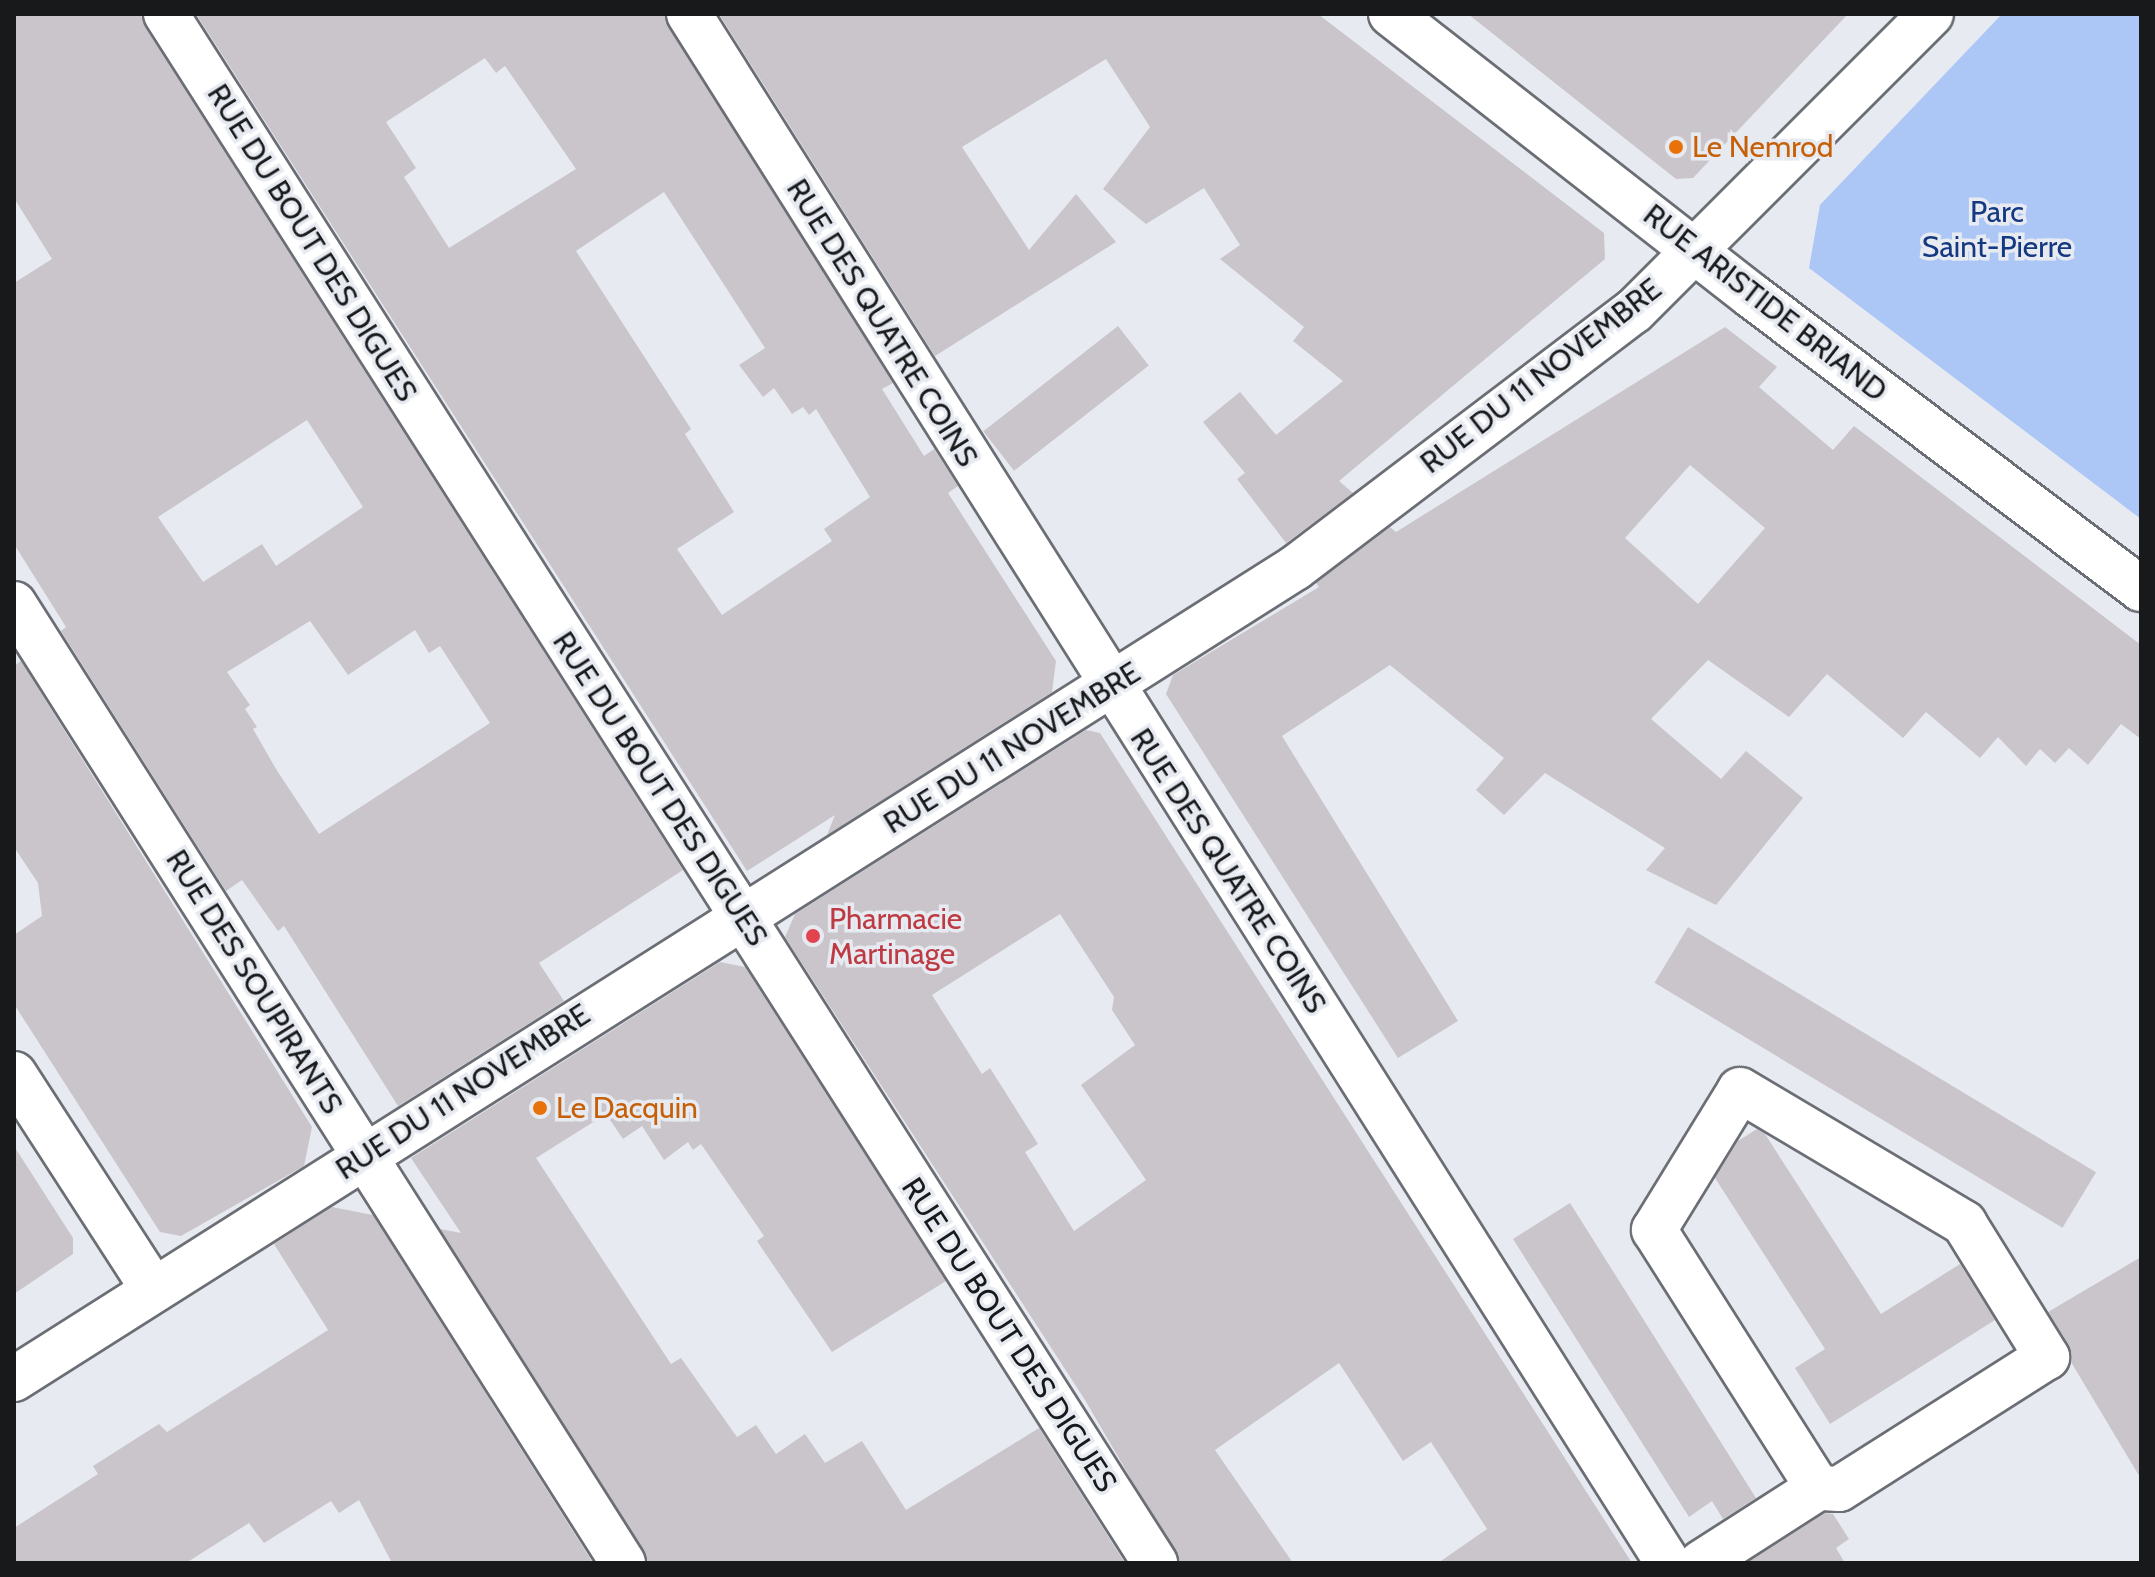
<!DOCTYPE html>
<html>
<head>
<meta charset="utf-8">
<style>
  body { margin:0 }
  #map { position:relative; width:2155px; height:1577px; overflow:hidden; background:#e7ebf1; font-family:Cabin,sans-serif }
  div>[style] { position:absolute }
  .green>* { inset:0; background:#acc6f6 }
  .building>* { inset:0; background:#c9c5cb; transform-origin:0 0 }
  .roads { filter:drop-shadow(2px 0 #6b6e74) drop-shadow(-2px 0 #6b6e74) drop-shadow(0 2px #6b6e74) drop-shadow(0 -2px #6b6e74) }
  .minor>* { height:44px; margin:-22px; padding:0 22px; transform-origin:22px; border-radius:22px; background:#fff }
  .dots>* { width:22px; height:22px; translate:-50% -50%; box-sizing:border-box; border:4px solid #e7ebf1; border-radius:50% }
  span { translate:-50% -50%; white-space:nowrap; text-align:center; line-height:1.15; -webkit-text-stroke:7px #e7ebf1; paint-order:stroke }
  .food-label { font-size:30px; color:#c56008 }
  .left { translate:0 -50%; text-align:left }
  .park-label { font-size:30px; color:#143881 }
  .street-label { font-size:30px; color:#18191b }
  .health-label { font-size:30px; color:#be3a42 }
  .frame { position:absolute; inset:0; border:16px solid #18191b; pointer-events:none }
</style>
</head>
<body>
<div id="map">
  <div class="green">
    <i style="clip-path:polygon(2002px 14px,2141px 14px,2141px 519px,1809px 268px,1820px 205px)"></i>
  </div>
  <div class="building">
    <i style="clip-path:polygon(evenodd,14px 14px,141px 14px,145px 27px,683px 870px,539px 963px,564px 1001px,398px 1106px,284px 926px,278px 931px,242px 880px,226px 891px,61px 631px,66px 627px,14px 544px,14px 283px,52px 259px,14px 198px,14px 14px,307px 420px,363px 507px,276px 566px,262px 544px,203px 582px,158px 517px,307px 420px,14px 14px,310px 621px,348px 675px,415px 630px,429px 653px,440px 646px,490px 723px,319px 834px,276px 769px,253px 729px,257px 727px,245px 709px,250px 705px,227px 672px,310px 621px)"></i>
    <i style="clip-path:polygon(evenodd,196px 14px,664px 14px,893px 383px,882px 389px,924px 456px,934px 449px,958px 486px,948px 493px,1056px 661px,1052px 692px,827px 835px,835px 815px,747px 871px,196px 14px,485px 58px,496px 73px,505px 66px,576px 169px,449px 248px,404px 177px,416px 168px,386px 122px,485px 58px,196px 14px,664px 192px,765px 348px,739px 365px,763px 397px,774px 388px,792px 414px,803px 407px,809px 415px,816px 409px,870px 497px,824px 529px,832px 541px,722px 615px,677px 549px,734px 512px,685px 434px,691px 429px,576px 251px,664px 192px)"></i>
    <i style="clip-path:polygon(719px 14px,1318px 14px,1604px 233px,1605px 259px,1339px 481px,1353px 493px,1286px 543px,1237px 479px,1245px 473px,1203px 422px,1240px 392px,1276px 435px,1343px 381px,1293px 341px,1304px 327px,1220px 259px,1240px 245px,1204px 188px,1146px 224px,1103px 189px,1150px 127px,1106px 59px,962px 147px,1029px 250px,1076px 194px,1116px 242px,935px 356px)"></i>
    <i style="clip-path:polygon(1468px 14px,1848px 14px,1693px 178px,1676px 179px)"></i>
    <i style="left:1118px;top:326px;width:50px;height:171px;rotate:52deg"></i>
    <i style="clip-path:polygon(evenodd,1725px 327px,1777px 367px,1759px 387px,1833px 450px,1854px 426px,2141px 645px,2141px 739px,2121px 724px,2088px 765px,2069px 748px,2055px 763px,2040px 749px,2026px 766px,1998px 737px,1980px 758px,1926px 712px,1903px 738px,1827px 674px,1789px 717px,1708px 660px,1651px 719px,1721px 779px,1746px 751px,1803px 798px,1716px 905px,1646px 870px,1665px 848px,1545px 773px,1504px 815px,1476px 790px,1504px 758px,1390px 665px,1282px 736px,1458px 1021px,1398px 1058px,1166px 694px,1173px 675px,1319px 587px,1316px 583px,1390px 527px,1396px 532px,1725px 327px,1690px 465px,1765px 528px,1698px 604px,1625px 538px,1690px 465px)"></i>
    <i style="clip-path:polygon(21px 661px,312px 1127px,304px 1166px,181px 1236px,160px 1232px,14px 1004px,14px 935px,42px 916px,38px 883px,14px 847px,14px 666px)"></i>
    <i style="clip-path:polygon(evenodd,1086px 730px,1100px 733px,1632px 1563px,1438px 1563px,1487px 1529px,1431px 1442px,1403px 1461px,1339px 1363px,1215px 1450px,1293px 1563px,1180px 1563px,1085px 1400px,785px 937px,795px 914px,1086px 730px,1060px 914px,1114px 997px,1112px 1010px,1135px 1045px,1081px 1085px,1146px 1180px,1074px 1231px,1025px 1152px,1038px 1144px,990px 1068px,982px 1074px,932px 995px,1060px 914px)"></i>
    <i style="left:1688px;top:927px;width:476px;height:65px;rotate:31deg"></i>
    <i style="clip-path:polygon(720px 962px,745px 967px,946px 1281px,832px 1352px,757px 1241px,764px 1236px,701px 1144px,693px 1150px,688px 1142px,664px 1160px,642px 1126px,623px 1139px,606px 1114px,536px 1158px,671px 1364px,681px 1358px,737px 1437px,756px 1425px,776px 1454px,805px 1434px,825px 1463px,862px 1441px,906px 1510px,1039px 1428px,1125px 1563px,648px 1563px,440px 1229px,461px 1233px,411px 1158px)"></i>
    <i style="clip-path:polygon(1757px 1129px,1765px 1134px,1881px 1314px,1960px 1264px,1995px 1320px,1830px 1424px,1795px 1368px,1825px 1349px,1715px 1178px,1738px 1141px)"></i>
    <i style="clip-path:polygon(14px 1146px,73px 1238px,73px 1254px,14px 1294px)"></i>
    <i style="clip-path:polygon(1570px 1203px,1756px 1498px,1723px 1519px,1712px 1501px,1689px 1517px,1513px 1239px)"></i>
    <i style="clip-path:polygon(332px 1207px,373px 1215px,593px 1563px,392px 1563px,359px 1500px,339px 1513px,331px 1501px,264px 1543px,249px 1523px,186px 1563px,14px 1563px,14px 1528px,98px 1474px,93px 1466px,159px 1424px,167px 1432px,328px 1330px,274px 1244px)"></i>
    <i style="clip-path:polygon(2141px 1257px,2141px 1479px,2071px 1362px,2069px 1345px,2048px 1312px)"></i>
    <i style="clip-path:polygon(1825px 1513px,1833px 1514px,1849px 1539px,1836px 1548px,1845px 1563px,1747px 1563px)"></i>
  </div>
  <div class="roads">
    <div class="minor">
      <i style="left:166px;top:14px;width:1838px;rotate:57.44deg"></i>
      <i style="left:689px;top:14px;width:1832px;rotate:57.71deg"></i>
      <i style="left:1391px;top:14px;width:458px;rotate:38deg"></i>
      <i style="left:1752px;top:296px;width:487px;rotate:37deg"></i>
      <i style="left:14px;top:604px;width:1136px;rotate:57.58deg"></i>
      <i style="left:14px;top:1074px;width:256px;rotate:57.1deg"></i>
      <i style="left:1740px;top:1090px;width:261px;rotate:30.7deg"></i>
      <i style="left:1964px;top:1223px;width:158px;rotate:58.2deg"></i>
      <i style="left:2047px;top:1357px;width:246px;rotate:147.6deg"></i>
      <i style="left:1839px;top:1489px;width:21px;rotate:-177deg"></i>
      <i style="left:1818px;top:1488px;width:306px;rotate:-122.4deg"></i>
      <i style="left:1654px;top:1230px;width:164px;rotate:-58.4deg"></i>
      <i style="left:14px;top:1379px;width:1516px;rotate:-32.34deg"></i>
      <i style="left:1295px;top:568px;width:425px;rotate:-37.2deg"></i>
      <i style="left:1634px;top:311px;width:420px;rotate:-45deg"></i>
      <i style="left:1701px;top:1563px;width:139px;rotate:-32.7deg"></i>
    </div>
  </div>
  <div class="dots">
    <i style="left:1676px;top:147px;background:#e8710a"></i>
    <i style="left:813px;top:936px;background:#e0444e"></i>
    <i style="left:540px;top:1108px;background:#e8710a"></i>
  </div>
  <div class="food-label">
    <span class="left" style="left:1692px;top:147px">Le Nemrod</span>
    <span class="left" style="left:556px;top:1108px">Le Dacquin</span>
  </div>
  <div class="park-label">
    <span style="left:1997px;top:229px">Parc<br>Saint-Pierre</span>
  </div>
  <div class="street-label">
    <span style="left:312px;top:243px;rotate:58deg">RUE DU BOUT DES DIGUES</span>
    <span style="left:1765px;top:303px;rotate:38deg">RUE ARISTIDE BRIAND</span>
    <span style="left:882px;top:323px;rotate:58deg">RUE DES QUATRE COINS</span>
    <span style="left:1541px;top:376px;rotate:-38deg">RUE DU 11 NOVEMBRE</span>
    <span style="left:1012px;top:748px;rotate:-32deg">RUE DU 11 NOVEMBRE</span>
    <span style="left:660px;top:789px;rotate:57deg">RUE DU BOUT DES DIGUES</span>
    <span style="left:1228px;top:871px;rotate:57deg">RUE DES QUATRE COINS</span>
    <span style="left:254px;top:982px;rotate:58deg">RUE DES SOUPIRANTS</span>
    <span style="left:463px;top:1092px;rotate:-33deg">RUE DU 11 NOVEMBRE</span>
    <span style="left:1009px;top:1335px;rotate:57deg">RUE DU BOUT DES DIGUES</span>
  </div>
  <div class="health-label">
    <span class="left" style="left:829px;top:936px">Pharmacie<br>Martinage</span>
  </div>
  <div class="frame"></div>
</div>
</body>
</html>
